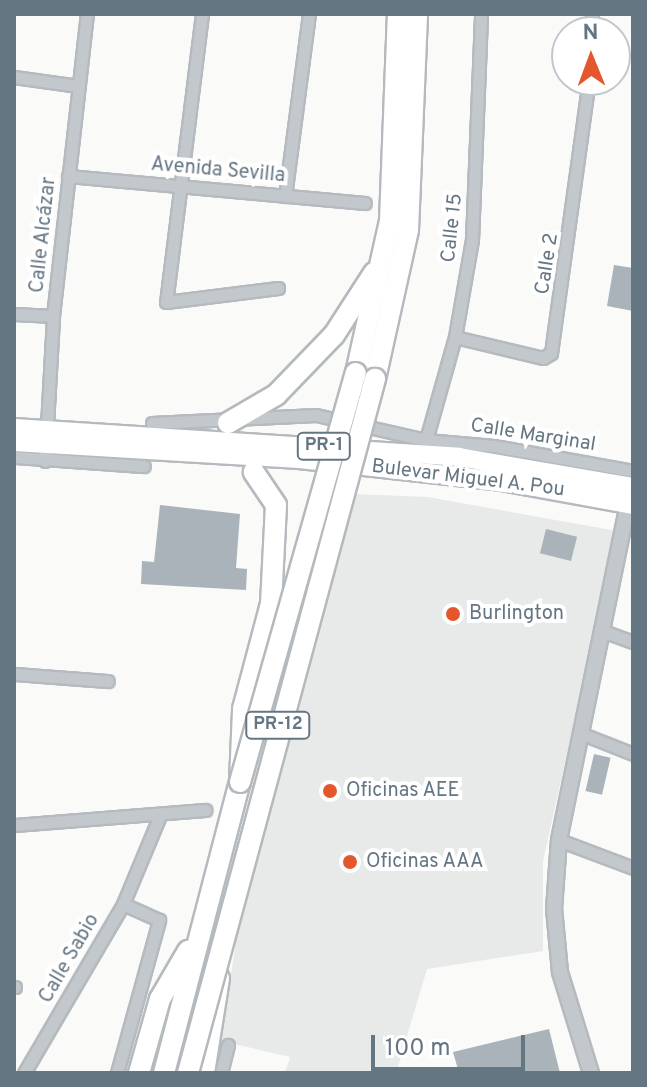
<!DOCTYPE html>
<html>
<head>
<meta charset="utf-8">
<style>
  body { margin:0 }
  #map { position:relative; width:647px; height:1087px; overflow:hidden; background:#fafaf8; font-family:Overpass,sans-serif }
  div>[style] { position:absolute }
  .built>* { inset:0; background:#e8e9e9 }
  .building>* { inset:0; background:#aab3b9; transform-origin:0 0 }
  .roads { filter:drop-shadow(2px 0 #b5babe) drop-shadow(-2px 0 #b5babe) drop-shadow(0 2px #b5babe) drop-shadow(0 -2px #b5babe) }
  .minor>* { height:11px; margin:-5.5px; padding:0 5.5px; transform-origin:5.5px; border-radius:5.5px; background:#c3c8cc }
  .tertiary>* { height:14px; margin:-7px; padding:0 7px; transform-origin:7px; border-radius:7px; background:#c3c8cc }
  .primary>* { height:18px; margin:-9px; padding:0 9px; transform-origin:9px; border-radius:9px; background:#fff }
  .motorway>* { height:20px; margin:-10px; padding:0 10px; transform-origin:10px; border-radius:10px; background:#fff }
  .bridges { filter:drop-shadow(2px 0 #b4b9bd) drop-shadow(-2px 0 #b4b9bd) drop-shadow(0 2px #b4b9bd) drop-shadow(0 -2px #b4b9bd) }
  .motorway-bridge>* { height:20px; margin:-10px; padding:0 10px; transform-origin:10px; border-radius:10px; background:#fff }
  .dots>* { width:22px; height:22px; translate:-50% -50%; box-sizing:border-box; border:4px solid #fff; border-radius:50% }
  span { translate:-50% -50%; white-space:nowrap; text-align:center; line-height:1.15; -webkit-text-stroke:8px #fff; paint-order:stroke }
  .shield-label span { padding:2px 6px; background:#fff; border:2px solid; border-radius:6px; -webkit-text-stroke-width:0 }
  .shield-label { font-size:18px; color:#657683; font-weight:700 }
  .street-label { font-size:20px; color:#657683 }
  .poi-label { font-size:20px; color:#657683 }
  .left { translate:0 -50%; text-align:left }
  .frame { position:absolute; inset:0; border:16px solid #657683; pointer-events:none }
  .north { position:absolute; left:551px; top:16px; width:80px; height:80px; box-sizing:border-box; background:#fff; border:2px solid #c1c8cd; border-radius:50%; rotate:359deg; font-size:22px; font-weight:700; line-height:32px; text-align:center; color:#657683 }
  .north::after { content:''; display:block; margin:auto; width:28px; height:36px; background:#e4572e; clip-path:polygon(50% 0,100% 100%,50% 72%,0 100%) }
  .scale { position:absolute; left:371px; top:1035px; width:154px; height:36px; box-sizing:border-box; border:4px solid #657683; border-top:0; padding-left:10px; font-size:24px; line-height:28px; white-space:nowrap; color:#657683; -webkit-text-stroke:6px #fff; paint-order:stroke }
</style>
</head>
<body>
<div id="map">
  <div class="built">
    <i style="clip-path:polygon(354px 494px,428px 497px,617px 531px,543px 861px,543px 951px,427px 969px,396px 1073px,285px 1073px,290px 1057px,221px 1041px,241px 909px)"></i>
  </div>
  <div class="building">
    <i style="clip-path:polygon(614px 265px,633px 268px,633px 311px,607px 306px)"></i>
    <i style="clip-path:polygon(160px 505px,240px 514px,236px 568px,247px 569px,246px 590px,141px 584px,142px 561px,154px 562px)"></i>
    <i style="left:546px;top:529px;width:32px;height:25px;rotate:14deg"></i>
    <i style="left:594px;top:754px;width:17px;height:38px;rotate:13deg"></i>
    <i style="clip-path:polygon(549px 1029px,560px 1073px,459px 1073px,453px 1052px)"></i>
  </div>
  <div class="roads">
    <div class="minor">
      <i style="left:202px;top:14px;width:290px;rotate:97.1deg"></i>
      <i style="left:166px;top:302px;width:113px;rotate:-7.1deg"></i>
      <i style="left:591px;top:32px;width:18px;rotate:-87deg"></i>
      <i style="left:14px;top:77px;width:65px;rotate:8deg"></i>
      <i style="left:68px;top:176px;width:298px;rotate:5.2deg"></i>
      <i style="left:285px;top:196px;width:184px;rotate:-82.5deg"></i>
      <i style="left:14px;top:314px;width:39px;rotate:3deg"></i>
      <i style="left:455px;top:337px;width:90px;rotate:13.4deg"></i>
      <i style="left:543px;top:358px;width:9px;rotate:-32deg"></i>
      <i style="left:551px;top:353px;width:276px;rotate:-82.1deg"></i>
      <i style="left:152px;top:423px;width:164px;rotate:-2.8deg"></i>
      <i style="left:316px;top:415px;width:113px;rotate:12.8deg"></i>
      <i style="left:426px;top:440px;width:68px;rotate:5deg"></i>
      <i style="left:494px;top:446px;width:141px;rotate:10.2deg"></i>
      <i style="left:426px;top:440px;width:107px;rotate:-74.3deg"></i>
      <i style="left:455px;top:337px;width:98px;rotate:-80.1deg"></i>
      <i style="left:472px;top:240px;width:226px;rotate:-87.7deg"></i>
      <i style="left:14px;top:457px;width:130px;rotate:4deg"></i>
      <i style="left:45px;top:461px;width:145px;rotate:-86.8deg"></i>
      <i style="left:53px;top:316px;width:304px;rotate:-83.6deg"></i>
      <i style="left:600px;top:630px;width:35px;rotate:20deg"></i>
      <i style="left:14px;top:674px;width:94px;rotate:4.3deg"></i>
      <i style="left:580px;top:733px;width:57px;rotate:21.6deg"></i>
      <i style="left:14px;top:825px;width:192px;rotate:-4.5deg"></i>
      <i style="left:559px;top:840px;width:79px;rotate:20.7deg"></i>
      <i style="left:14px;top:987px;width:1px"></i>
      <i style="left:24px;top:1073px;width:196px;rotate:-59.6deg"></i>
      <i style="left:123px;top:904px;width:93px;rotate:-67.3deg"></i>
      <i style="left:117px;top:1073px;width:159px;rotate:-74.6deg"></i>
      <i style="left:159px;top:920px;width:39px;rotate:-156deg"></i>
      <i style="left:221px;top:1073px;width:29px;rotate:-76deg"></i>
    </div>
    <div class="tertiary">
      <i style="left:591px;top:1073px;width:106px;rotate:-107.1deg"></i>
      <i style="left:560px;top:972px;width:63px;rotate:-95.4deg"></i>
      <i style="left:554px;top:909px;width:69px;rotate:-85.9deg"></i>
      <i style="left:559px;top:840px;width:352px;rotate:-78.4deg"></i>
    </div>
    <div class="primary">
      <i style="left:14px;top:428px;width:446px;rotate:3.7deg"></i>
      <i style="left:459px;top:457px;width:177px;rotate:9.8deg"></i>
      <i style="left:14px;top:442px;width:286px;rotate:3.4deg"></i>
      <i style="left:299px;top:459px;width:203px;rotate:6.2deg"></i>
      <i style="left:501px;top:481px;width:134px;rotate:10.3deg"></i>
    </div>
    <div class="motorway">
      <i style="left:356px;top:373px;width:156px;rotate:-77.4deg"></i>
      <i style="left:390px;top:221px;width:207px;rotate:-87.8deg"></i>
      <i style="left:375px;top:379px;width:153px;rotate:-77.5deg"></i>
      <i style="left:408px;top:230px;width:216px;rotate:-87.6deg"></i>
      <i style="left:228px;top:423px;width:56px;rotate:-30.3deg"></i>
      <i style="left:276px;top:395px;width:83px;rotate:-46deg"></i>
      <i style="left:334px;top:335px;width:74px;rotate:-57.2deg"></i>
      <i style="left:139px;top:1073px;width:77px;rotate:-74.2deg"></i>
      <i style="left:160px;top:999px;width:56px;rotate:-59.7deg"></i>
      <i style="left:164px;top:1073px;width:301px;rotate:-75.4deg"></i>
      <i style="left:240px;top:782px;width:73px;rotate:-87.6deg"></i>
      <i style="left:243px;top:709px;width:109px;rotate:-75.1deg"></i>
      <i style="left:271px;top:604px;width:99px;rotate:-87.1deg"></i>
      <i style="left:276px;top:505px;width:40px;rotate:-124deg"></i>
      <i style="left:204px;top:1073px;width:96px;rotate:-81deg"></i>
    </div>
  </div>
  <div class="bridges">
    <div class="motorway-bridge">
      <i style="left:240px;top:782px;width:425px;rotate:-74.2deg"></i>
      <i style="left:188px;top:1073px;width:719px;rotate:-74.92deg"></i>
    </div>
  </div>
  <div class="dots">
    <i style="left:453px;top:614px;background:#e4572e"></i>
    <i style="left:330px;top:791px;background:#e4572e"></i>
    <i style="left:350px;top:862px;background:#e4572e"></i>
  </div>
  <div class="shield-label">
    <span style="left:324px;top:446px">PR-1</span>
    <span style="left:278px;top:725px">PR-12</span>
  </div>
  <div class="street-label">
    <span style="left:218px;top:171px;rotate:5deg">Avenida Sevilla</span>
    <span style="left:453px;top:228px;rotate:-84deg">Calle 15</span>
    <span style="left:44px;top:235px;rotate:-84deg">Calle Alcázar</span>
    <span style="left:548px;top:264px;rotate:-81deg">Calle 2</span>
    <span style="left:533px;top:436px;rotate:9deg">Calle Marginal</span>
    <span style="left:468px;top:479px;rotate:7deg">Bulevar Miguel A. Pou</span>
    <span style="left:70px;top:959px;rotate:-60deg">Calle Sabio</span>
  </div>
  <div class="poi-label">
    <span class="left" style="left:469px;top:614px">Burlington</span>
    <span class="left" style="left:346px;top:791px">Oficinas AEE</span>
    <span class="left" style="left:366px;top:862px">Oficinas AAA</span>
  </div>
  <div class="frame"></div>
  <div class="north">N</div>
  <div class="scale">100 m</div>
</div>
</body>
</html>
